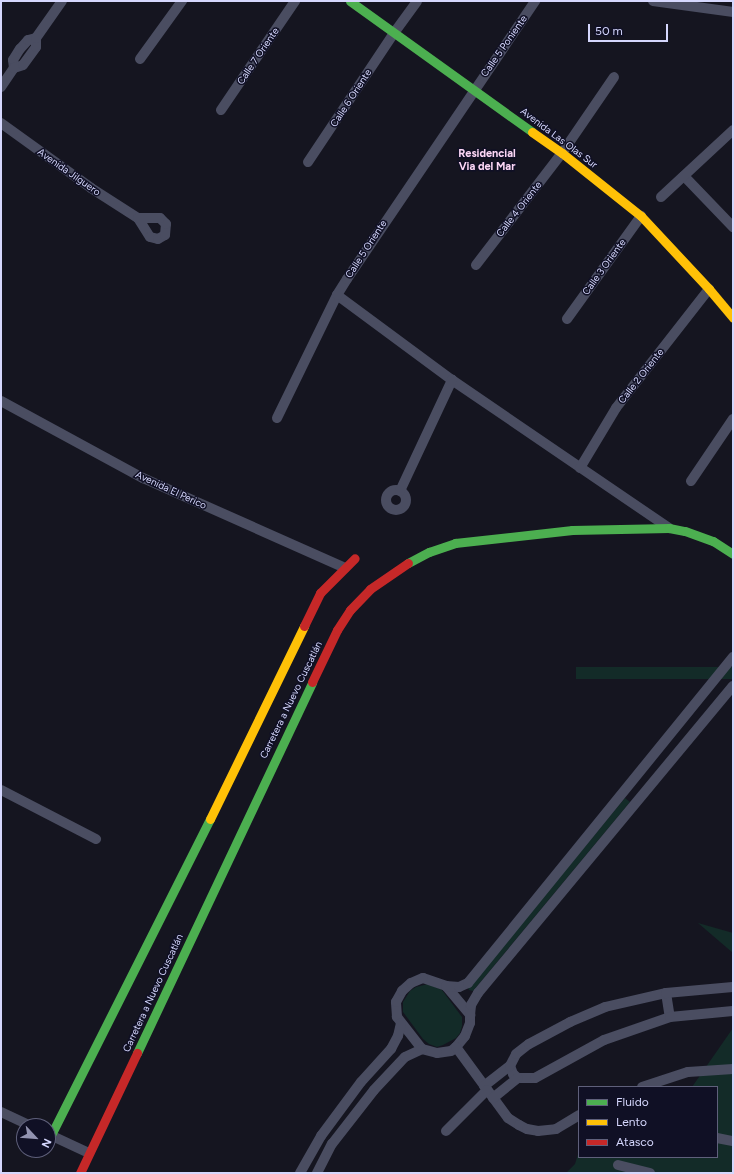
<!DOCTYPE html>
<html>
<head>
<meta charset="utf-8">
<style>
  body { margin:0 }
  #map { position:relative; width:734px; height:1174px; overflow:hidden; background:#151520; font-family:Figtree,sans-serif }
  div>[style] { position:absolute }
  .green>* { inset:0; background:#132b28; transform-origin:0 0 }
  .street>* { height:10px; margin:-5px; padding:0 5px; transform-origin:5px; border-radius:5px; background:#4a4d61 }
  .street>.ring { margin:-5px; padding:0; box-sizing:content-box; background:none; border:10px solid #4a4d61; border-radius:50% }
  .fast>* { height:9px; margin:-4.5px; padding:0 4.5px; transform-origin:4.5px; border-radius:4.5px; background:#4caf50 }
  .slow>* { height:9px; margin:-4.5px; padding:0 4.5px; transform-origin:4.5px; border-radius:4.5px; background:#ffc107 }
  .jam>* { height:9px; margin:-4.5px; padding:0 4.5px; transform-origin:4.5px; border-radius:4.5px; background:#c62828 }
  span { translate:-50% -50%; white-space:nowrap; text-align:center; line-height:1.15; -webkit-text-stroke:3px #101025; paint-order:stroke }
  .street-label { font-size:10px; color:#d5d7fd }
  .neighbourhood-label { font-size:11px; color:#fdd7f6; font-weight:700 }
  .frame { position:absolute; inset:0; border:2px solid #d5d7fd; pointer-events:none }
  .legend { position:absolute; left:578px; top:1086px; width:140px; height:72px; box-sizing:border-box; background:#101025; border:1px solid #5f607b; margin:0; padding:5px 7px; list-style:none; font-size:12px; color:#d5d7fd }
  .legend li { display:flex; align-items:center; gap:8px; height:20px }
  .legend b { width:20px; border:1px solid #5f607b }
  .north { position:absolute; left:16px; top:1118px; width:40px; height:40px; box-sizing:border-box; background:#101025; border:1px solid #5f607b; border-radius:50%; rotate:116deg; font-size:11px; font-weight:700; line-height:16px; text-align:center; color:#d5d7fd }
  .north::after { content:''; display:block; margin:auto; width:14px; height:18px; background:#9293b0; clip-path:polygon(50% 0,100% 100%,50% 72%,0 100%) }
  .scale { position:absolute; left:588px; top:24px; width:80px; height:18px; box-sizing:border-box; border:2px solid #d5d7fd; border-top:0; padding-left:5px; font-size:12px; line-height:14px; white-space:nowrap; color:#d5d7fd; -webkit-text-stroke:3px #101025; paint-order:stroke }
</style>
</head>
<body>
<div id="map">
  <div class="green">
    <i style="left:733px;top:667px;width:12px;height:157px;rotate:90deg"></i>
    <i style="clip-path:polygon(625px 798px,630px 802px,473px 991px,469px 990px,468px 988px)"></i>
    <i style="clip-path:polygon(698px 923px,733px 933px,733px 953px)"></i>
    <i style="clip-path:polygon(428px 984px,442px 990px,462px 1017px,462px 1026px,460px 1033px,456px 1038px,443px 1045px,437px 1047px,429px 1044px,423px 1039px,403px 1012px,403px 1002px,410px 991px,416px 987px)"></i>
    <i style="clip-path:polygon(733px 1028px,733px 1173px,566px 1173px,575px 1164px,579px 1151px,579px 1157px,717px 1157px,717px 1087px,692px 1087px)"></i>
  </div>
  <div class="street">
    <i style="left:653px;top:1px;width:81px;rotate:7.8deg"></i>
    <i style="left:140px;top:59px;width:72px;rotate:-54.1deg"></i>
    <i style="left:14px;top:68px;width:8px;rotate:-97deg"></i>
    <i style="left:13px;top:60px;width:13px;rotate:-58deg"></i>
    <i style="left:20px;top:49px;width:12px;rotate:-48deg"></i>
    <i style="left:28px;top:40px;width:8px;rotate:-14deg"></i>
    <i style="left:1px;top:87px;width:23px;rotate:-56deg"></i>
    <i style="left:14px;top:68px;width:9px;rotate:-18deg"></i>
    <i style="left:23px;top:65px;width:22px;rotate:-54deg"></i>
    <i style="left:36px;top:47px;width:9px;rotate:-90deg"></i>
    <i style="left:36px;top:38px;width:45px;rotate:-54.9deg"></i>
    <i style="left:221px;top:110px;width:132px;rotate:-55.8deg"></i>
    <i style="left:1px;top:123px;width:111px;rotate:35.8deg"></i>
    <i style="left:91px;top:188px;width:56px;rotate:32.6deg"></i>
    <i style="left:138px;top:218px;width:22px;rotate:58deg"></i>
    <i style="left:150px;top:237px;width:8px;rotate:14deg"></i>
    <i style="left:158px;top:239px;width:8px;rotate:-30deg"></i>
    <i style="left:165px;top:235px;width:11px;rotate:-85deg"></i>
    <i style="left:166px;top:224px;width:8px;rotate:-135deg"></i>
    <i style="left:160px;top:218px;width:22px;rotate:180deg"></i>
    <i style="left:308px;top:162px;width:155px;rotate:-56.3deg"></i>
    <i style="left:394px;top:33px;width:39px;rotate:-54deg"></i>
    <i style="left:684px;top:176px;width:71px;rotate:46.1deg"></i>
    <i style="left:661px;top:197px;width:98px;rotate:-42.9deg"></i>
    <i style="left:476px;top:265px;width:141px;rotate:-52.5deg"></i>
    <i style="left:562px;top:153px;width:92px;rotate:-55.6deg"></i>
    <i style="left:337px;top:295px;width:143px;rotate:36.5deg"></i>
    <i style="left:452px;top:380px;width:263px;rotate:34.3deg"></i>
    <i style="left:567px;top:319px;width:127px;rotate:-54.3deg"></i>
    <i style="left:1px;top:401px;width:162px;rotate:28.5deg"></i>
    <i style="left:143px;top:478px;width:221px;rotate:24deg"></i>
    <i style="left:277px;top:418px;width:137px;rotate:-64deg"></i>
    <i style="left:337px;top:295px;width:19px;rotate:-58deg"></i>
    <i style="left:347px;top:279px;width:336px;rotate:-55.9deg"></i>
    <i style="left:580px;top:468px;width:70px;rotate:-59deg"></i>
    <i style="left:616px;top:408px;width:151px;rotate:-52deg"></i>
    <i style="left:691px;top:481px;width:75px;rotate:-55.9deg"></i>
    <i class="ring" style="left:386px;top:490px;width:10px;height:10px"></i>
    <i style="left:400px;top:491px;width:123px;rotate:-64.9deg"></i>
    <i style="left:1px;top:790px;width:107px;rotate:27.3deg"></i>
    <i style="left:423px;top:978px;width:24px;rotate:19deg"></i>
    <i style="left:446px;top:986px;width:38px;rotate:50deg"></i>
    <i style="left:470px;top:1015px;width:8px;rotate:90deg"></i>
    <i style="left:470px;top:1023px;width:14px;rotate:111deg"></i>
    <i style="left:465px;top:1036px;width:14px;rotate:129deg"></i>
    <i style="left:456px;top:1047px;width:6px;rotate:141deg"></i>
    <i style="left:451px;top:1051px;width:14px;rotate:172deg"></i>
    <i style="left:437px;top:1053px;width:16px;rotate:-165deg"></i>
    <i style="left:422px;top:1049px;width:41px;rotate:-128deg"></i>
    <i style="left:397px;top:1017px;width:15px;rotate:-94deg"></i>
    <i style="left:396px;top:1002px;width:13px;rotate:-61deg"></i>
    <i style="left:402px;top:991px;width:12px;rotate:-42deg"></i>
    <i style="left:411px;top:983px;width:13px;rotate:-23deg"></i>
    <i style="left:446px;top:986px;width:13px;rotate:4deg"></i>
    <i style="left:459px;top:987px;width:10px;rotate:-24deg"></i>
    <i style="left:468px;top:983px;width:420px;rotate:-50.9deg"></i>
    <i style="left:666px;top:993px;width:24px;rotate:81deg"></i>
    <i style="left:470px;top:1015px;width:10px;rotate:-84deg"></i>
    <i style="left:471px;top:1005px;width:14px;rotate:-60deg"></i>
    <i style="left:478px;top:993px;width:399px;rotate:-50.3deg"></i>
    <i style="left:456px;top:1047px;width:88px;rotate:53.8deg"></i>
    <i style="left:508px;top:1118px;width:13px;rotate:32deg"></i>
    <i style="left:519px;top:1125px;width:9px;rotate:27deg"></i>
    <i style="left:527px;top:1129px;width:11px;rotate:10deg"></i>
    <i style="left:538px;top:1131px;width:18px;rotate:-6deg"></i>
    <i style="left:556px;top:1129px;width:27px;rotate:-31deg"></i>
    <i style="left:510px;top:1066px;width:9px;rotate:69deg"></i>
    <i style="left:513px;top:1074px;width:6px;rotate:39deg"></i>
    <i style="left:518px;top:1078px;width:17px"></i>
    <i style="left:535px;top:1078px;width:79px;rotate:-28.8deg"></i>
    <i style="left:604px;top:1040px;width:70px;rotate:-19.2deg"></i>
    <i style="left:670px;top:1017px;width:63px;rotate:-5.4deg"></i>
    <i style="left:484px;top:1086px;width:33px;rotate:-38deg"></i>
    <i style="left:510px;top:1066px;width:13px;rotate:-63deg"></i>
    <i style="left:516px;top:1054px;width:16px;rotate:-38deg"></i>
    <i style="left:529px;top:1044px;width:47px;rotate:-28.2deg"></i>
    <i style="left:570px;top:1022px;width:38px;rotate:-23deg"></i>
    <i style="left:605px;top:1007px;width:63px;rotate:-12.9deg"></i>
    <i style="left:666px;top:993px;width:67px;rotate:-5.1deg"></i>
    <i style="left:642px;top:1087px;width:48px;rotate:-18.1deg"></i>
    <i style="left:688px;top:1072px;width:45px;rotate:-3.8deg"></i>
    <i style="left:493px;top:1098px;width:32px;rotate:-39deg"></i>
    <i style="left:1px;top:1112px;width:33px;rotate:25deg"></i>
    <i style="left:446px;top:1131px;width:58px;rotate:-45deg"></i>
    <i style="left:48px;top:1134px;width:45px;rotate:24.9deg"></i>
    <i style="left:717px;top:1138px;width:16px;rotate:11deg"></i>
    <i style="left:618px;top:1165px;width:33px;rotate:14deg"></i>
    <i style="left:300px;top:1173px;width:43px;rotate:-60.4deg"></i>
    <i style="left:321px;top:1136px;width:67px;rotate:-53.5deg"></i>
    <i style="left:361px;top:1082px;width:45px;rotate:-47.7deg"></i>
    <i style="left:391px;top:1049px;width:15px;rotate:-62deg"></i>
    <i style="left:398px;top:1036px;width:13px;rotate:-77deg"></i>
    <i style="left:317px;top:1173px;width:33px;rotate:-63deg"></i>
    <i style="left:332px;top:1144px;width:68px;rotate:-52.1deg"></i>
    <i style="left:374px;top:1090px;width:45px;rotate:-46.8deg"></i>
    <i style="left:405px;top:1057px;width:19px;rotate:-25deg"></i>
  </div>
  <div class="fast">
    <i style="left:350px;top:1px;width:224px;rotate:35.7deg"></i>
    <i style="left:408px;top:563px;width:24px;rotate:-28deg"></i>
    <i style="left:429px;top:552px;width:28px;rotate:-19deg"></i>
    <i style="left:455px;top:543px;width:118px;rotate:-6.3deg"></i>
    <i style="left:572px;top:530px;width:97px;rotate:-1.2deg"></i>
    <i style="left:669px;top:528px;width:16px;rotate:11deg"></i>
    <i style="left:685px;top:531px;width:30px;rotate:20deg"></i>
    <i style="left:713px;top:541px;width:24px;rotate:33deg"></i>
    <i style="left:137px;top:1053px;width:410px;rotate:-64.7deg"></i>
    <i style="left:51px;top:1135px;width:354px;rotate:-63.3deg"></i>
  </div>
  <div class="slow">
    <i style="left:532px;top:132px;width:37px;rotate:35deg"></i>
    <i style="left:562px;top:153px;width:101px;rotate:38.6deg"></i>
    <i style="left:641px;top:216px;width:100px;rotate:47deg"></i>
    <i style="left:709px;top:289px;width:38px;rotate:50deg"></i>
    <i style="left:210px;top:819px;width:215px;rotate:-64deg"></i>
  </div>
  <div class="jam">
    <i style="left:304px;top:626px;width:37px;rotate:-64deg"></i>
    <i style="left:320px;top:593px;width:49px;rotate:-45deg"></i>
    <i style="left:312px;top:682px;width:58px;rotate:-64.3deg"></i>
    <i style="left:337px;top:630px;width:24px;rotate:-57deg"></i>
    <i style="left:350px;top:610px;width:29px;rotate:-46deg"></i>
    <i style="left:370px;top:589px;width:46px;rotate:-34.4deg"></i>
    <i style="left:80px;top:1173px;width:133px;rotate:-64.6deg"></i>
  </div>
  <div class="street-label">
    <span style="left:504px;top:46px;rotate:-55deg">Calle 5 Poniente</span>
    <span style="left:258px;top:56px;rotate:-56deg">Calle 7 Oriente</span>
    <span style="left:351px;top:98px;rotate:-57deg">Calle 6 Oriente</span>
    <span style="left:559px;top:138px;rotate:37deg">Avenida Las Olas Sur</span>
    <span style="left:69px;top:172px;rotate:35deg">Avenida Jilguero</span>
    <span style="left:519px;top:209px;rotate:-52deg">Calle 4 Oriente</span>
    <span style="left:366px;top:249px;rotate:-57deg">Calle 5 Oriente</span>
    <span style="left:604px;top:267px;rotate:-54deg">Calle 3 Oriente</span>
    <span style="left:641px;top:376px;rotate:-52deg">Calle 2 Oriente</span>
    <span style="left:171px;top:490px;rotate:25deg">Avenida El Perico</span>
    <span style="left:291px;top:700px;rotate:-64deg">Carretera a Nuevo Cuscatlán</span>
    <span style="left:153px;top:993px;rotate:-65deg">Carretera a Nuevo Cuscatlán</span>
  </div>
  <div class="neighbourhood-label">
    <span style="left:487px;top:161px">Residencial<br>Via del Mar</span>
  </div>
  <div class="frame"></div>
  <ul class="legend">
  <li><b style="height:5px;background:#4caf50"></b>Fluido</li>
  <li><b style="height:5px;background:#ffc107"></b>Lento</li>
  <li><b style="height:5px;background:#c62828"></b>Atasco</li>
  </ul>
  <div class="north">N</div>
  <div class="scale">50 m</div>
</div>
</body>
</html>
